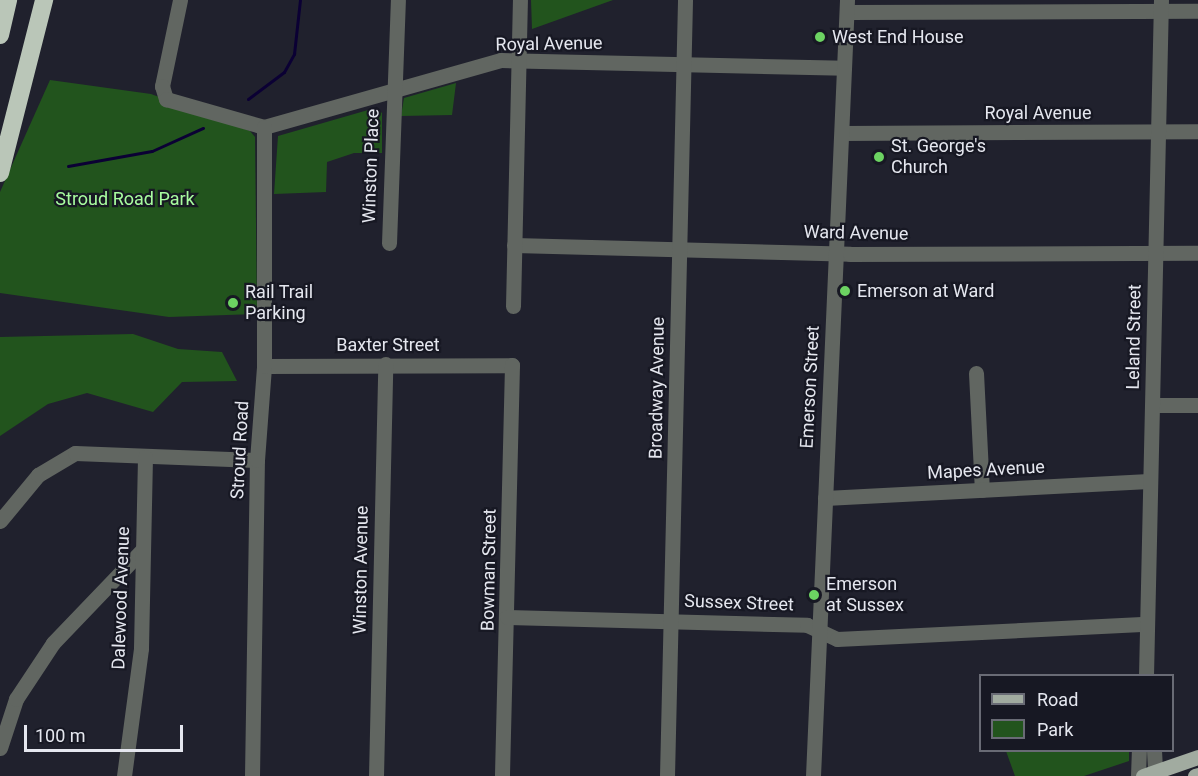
<!DOCTYPE html>
<html>
<head>
<meta charset="utf-8">
<style>
  body { margin:0 }
  #map { position:relative; width:1198px; height:776px; overflow:hidden; background:#20212d; font-family:Roboto,sans-serif }
  div>[style] { position:absolute }
  .green>* { inset:0; background:#22541d }
  .stream>* { height:3px; margin:-1.5px; padding:0 1.5px; transform-origin:1.5px; border-radius:1.5px; background:#0b0034 }
  .minor>* { height:15px; margin:-7.5px; padding:0 7.5px; transform-origin:7.5px; border-radius:7.5px; background:#616661 }
  .major>* { height:15px; margin:-7.5px; padding:0 7.5px; transform-origin:7.5px; border-radius:7.5px; background:#a1aba0 }
  .highway>* { height:18px; margin:-9px; padding:0 9px; transform-origin:9px; border-radius:9px; background:#bac6b8 }
  .dots>* { width:16px; height:16px; translate:-50% -50%; box-sizing:border-box; border:3px solid #171823; border-radius:50% }
  span { translate:-50% -50%; white-space:nowrap; text-align:center; line-height:1.15; -webkit-text-stroke:4.5px #171823; paint-order:stroke }
  .poi-label { font-size:18px; color:#e5e7ef }
  .left { translate:0 -50%; text-align:left }
  .street-label { font-size:18px; color:#e5e7ef }
  .park-label { font-size:18px; color:#a8fc9f }
  .legend { position:absolute; left:979px; top:674px; width:195px; height:78px; box-sizing:border-box; background:#171823; border:2px solid #696b75; margin:0; padding:8px 10px; list-style:none; font-size:18px; color:#e5e7ef }
  .legend li { display:flex; align-items:center; gap:12px; height:30px }
  .legend b { width:30px; border:2px solid #696b75 }
  .scale { position:absolute; left:24px; top:725px; width:159px; height:27px; box-sizing:border-box; border:3px solid #e5e7ef; border-top:0; padding-left:8px; font-size:18px; line-height:21px; white-space:nowrap; color:#e5e7ef; -webkit-text-stroke:4px #171823; paint-order:stroke }
</style>
</head>
<body>
<div id="map">
  <div class="green">
    <i style="clip-path:polygon(531px 0,613px 0,532px 29px)"></i>
    <i style="clip-path:polygon(50px 80px,151px 94px,250px 131px,255px 137px,257px 314px,169px 317px,0 293px,0 192px)"></i>
    <i style="clip-path:polygon(456px 83px,452px 115px,401px 116px,404px 98px)"></i>
    <i style="clip-path:polygon(375px 108px,382px 113px,382px 153px,354px 153px,327px 162px,326px 192px,274px 194px,278px 136px)"></i>
    <i style="clip-path:polygon(133px 334px,178px 349px,222px 352px,237px 381px,182px 382px,153px 412px,87px 393px,48px 404px,0 436px,0 337px)"></i>
    <i style="clip-path:polygon(1006px 751px,1129px 751px,1129px 761px,1084px 776px,1015px 776px)"></i>
  </div>
  <div class="stream">
    <i style="left:248px;top:99px;width:45px;rotate:-36.9deg"></i>
    <i style="left:284px;top:72px;width:21px;rotate:-61deg"></i>
    <i style="left:294px;top:54px;width:54px;rotate:-83.7deg"></i>
    <i style="left:68px;top:166px;width:85px;rotate:-10.1deg"></i>
    <i style="left:152px;top:151px;width:56px;rotate:-24.3deg"></i>
  </div>
  <div class="minor">
    <i style="left:180px;top:0;width:88px;rotate:101.8deg"></i>
    <i style="left:162px;top:86px;width:14px;rotate:73deg"></i>
    <i style="left:166px;top:99px;width:102px;rotate:15.9deg"></i>
    <i style="left:264px;top:127px;width:246px;rotate:-15.8deg"></i>
    <i style="left:501px;top:60px;width:343px;rotate:1.3deg"></i>
    <i style="left:847px;top:12px;width:351px;rotate:-0.2deg"></i>
    <i style="left:842px;top:133px;width:356px;rotate:-0.3deg"></i>
    <i style="left:389px;top:243px;width:243px;rotate:-87.9deg"></i>
    <i style="left:514px;top:245px;width:336px;rotate:1.5deg"></i>
    <i style="left:850px;top:254px;width:348px;rotate:-0.2deg"></i>
    <i style="left:513px;top:306px;width:306px;rotate:-88.7deg"></i>
    <i style="left:264px;top:366px;width:248px;rotate:-0.2deg"></i>
    <i style="left:512px;top:365px;width:411px;rotate:91.4deg"></i>
    <i style="left:976px;top:373px;width:117px;rotate:87.1deg"></i>
    <i style="left:1153px;top:405px;width:45px"></i>
    <i style="left:825px;top:498px;width:324px;rotate:-3deg"></i>
    <i style="left:0;top:521px;width:60px;rotate:-50.4deg"></i>
    <i style="left:38px;top:475px;width:43px;rotate:-30.7deg"></i>
    <i style="left:75px;top:453px;width:182px;rotate:2.2deg"></i>
    <i style="left:507px;top:617px;width:300px;rotate:1.5deg"></i>
    <i style="left:807px;top:625px;width:33px;rotate:25deg"></i>
    <i style="left:837px;top:639px;width:310px;rotate:-2.8deg"></i>
    <i style="left:1146px;top:676px;width:676px;rotate:-88.73deg"></i>
    <i style="left:0;top:748px;width:52px;rotate:-71.9deg"></i>
    <i style="left:16px;top:699px;width:67px;rotate:-56.5deg"></i>
    <i style="left:53px;top:643px;width:130px;rotate:-46.2deg"></i>
    <i style="left:1154px;top:750px;width:22px;rotate:87deg"></i>
    <i style="left:124px;top:776px;width:129px;rotate:-82.4deg"></i>
    <i style="left:141px;top:648px;width:191px;rotate:-88.8deg"></i>
    <i style="left:252px;top:776px;width:316px;rotate:-89.1deg"></i>
    <i style="left:257px;top:460px;width:94px;rotate:-85.7deg"></i>
    <i style="left:264px;top:366px;width:239px;rotate:-90deg"></i>
    <i style="left:376px;top:776px;width:412px;rotate:-88.7deg"></i>
    <i style="left:667px;top:776px;width:776px;rotate:-88.67deg"></i>
    <i style="left:813px;top:776px;width:777px;rotate:-87.49deg"></i>
    <i style="left:1138px;top:776px;width:26px;rotate:-88deg"></i>
  </div>
  <div class="major">
    <i style="left:1143px;top:776px;width:58px;rotate:-19.1deg"></i>
    <i style="left:1195px;top:776px;width:3px;rotate:-18deg"></i>
  </div>
  <div class="highway">
    <i style="left:0;top:35px;width:36px;rotate:-77deg"></i>
    <i style="left:0;top:173px;width:179px;rotate:-75.7deg"></i>
  </div>
  <div class="dots">
    <i style="left:820px;top:37px;background:#6cd362"></i>
    <i style="left:879px;top:157px;background:#6cd362"></i>
    <i style="left:845px;top:291px;background:#6cd362"></i>
    <i style="left:233px;top:303px;background:#6cd362"></i>
    <i style="left:814px;top:595px;background:#6cd362"></i>
  </div>
  <div class="poi-label">
    <span class="left" style="left:832px;top:37px">West End House</span>
    <span class="left" style="left:891px;top:157px">St. George's<br>Church</span>
    <span class="left" style="left:857px;top:291px">Emerson at Ward</span>
    <span class="left" style="left:245px;top:303px">Rail Trail<br>Parking</span>
    <span class="left" style="left:826px;top:595px">Emerson<br>at Sussex</span>
  </div>
  <div class="street-label">
    <span style="left:549px;top:44px;rotate:-1deg">Royal Avenue</span>
    <span style="left:1038px;top:113px">Royal Avenue</span>
    <span style="left:371px;top:166px;rotate:-88deg">Winston Place</span>
    <span style="left:856px;top:233px;rotate:1deg">Ward Avenue</span>
    <span style="left:1134px;top:337px;rotate:-89deg">Leland Street</span>
    <span style="left:388px;top:345px">Baxter Street</span>
    <span style="left:810px;top:387px;rotate:-87deg">Emerson Street</span>
    <span style="left:657px;top:388px;rotate:-89deg">Broadway Avenue</span>
    <span style="left:240px;top:450px;rotate:-87deg">Stroud Road</span>
    <span style="left:986px;top:470px;rotate:-3deg">Mapes Avenue</span>
    <span style="left:361px;top:570px;rotate:-89deg">Winston Avenue</span>
    <span style="left:489px;top:570px;rotate:-89deg">Bowman Street</span>
    <span style="left:121px;top:598px;rotate:-88deg">Dalewood Avenue</span>
    <span style="left:739px;top:603px;rotate:2deg">Sussex Street</span>
  </div>
  <div class="park-label">
    <span style="left:125px;top:199px">Stroud Road Park</span>
  </div>
  <ul class="legend">
  <li><b style="height:8px;background:#a1aba0"></b>Road</li>
  <li><b style="height:16px;background:#22541d"></b>Park</li>
  </ul>
  <div class="scale">100 m</div>
</div>
</body>
</html>
